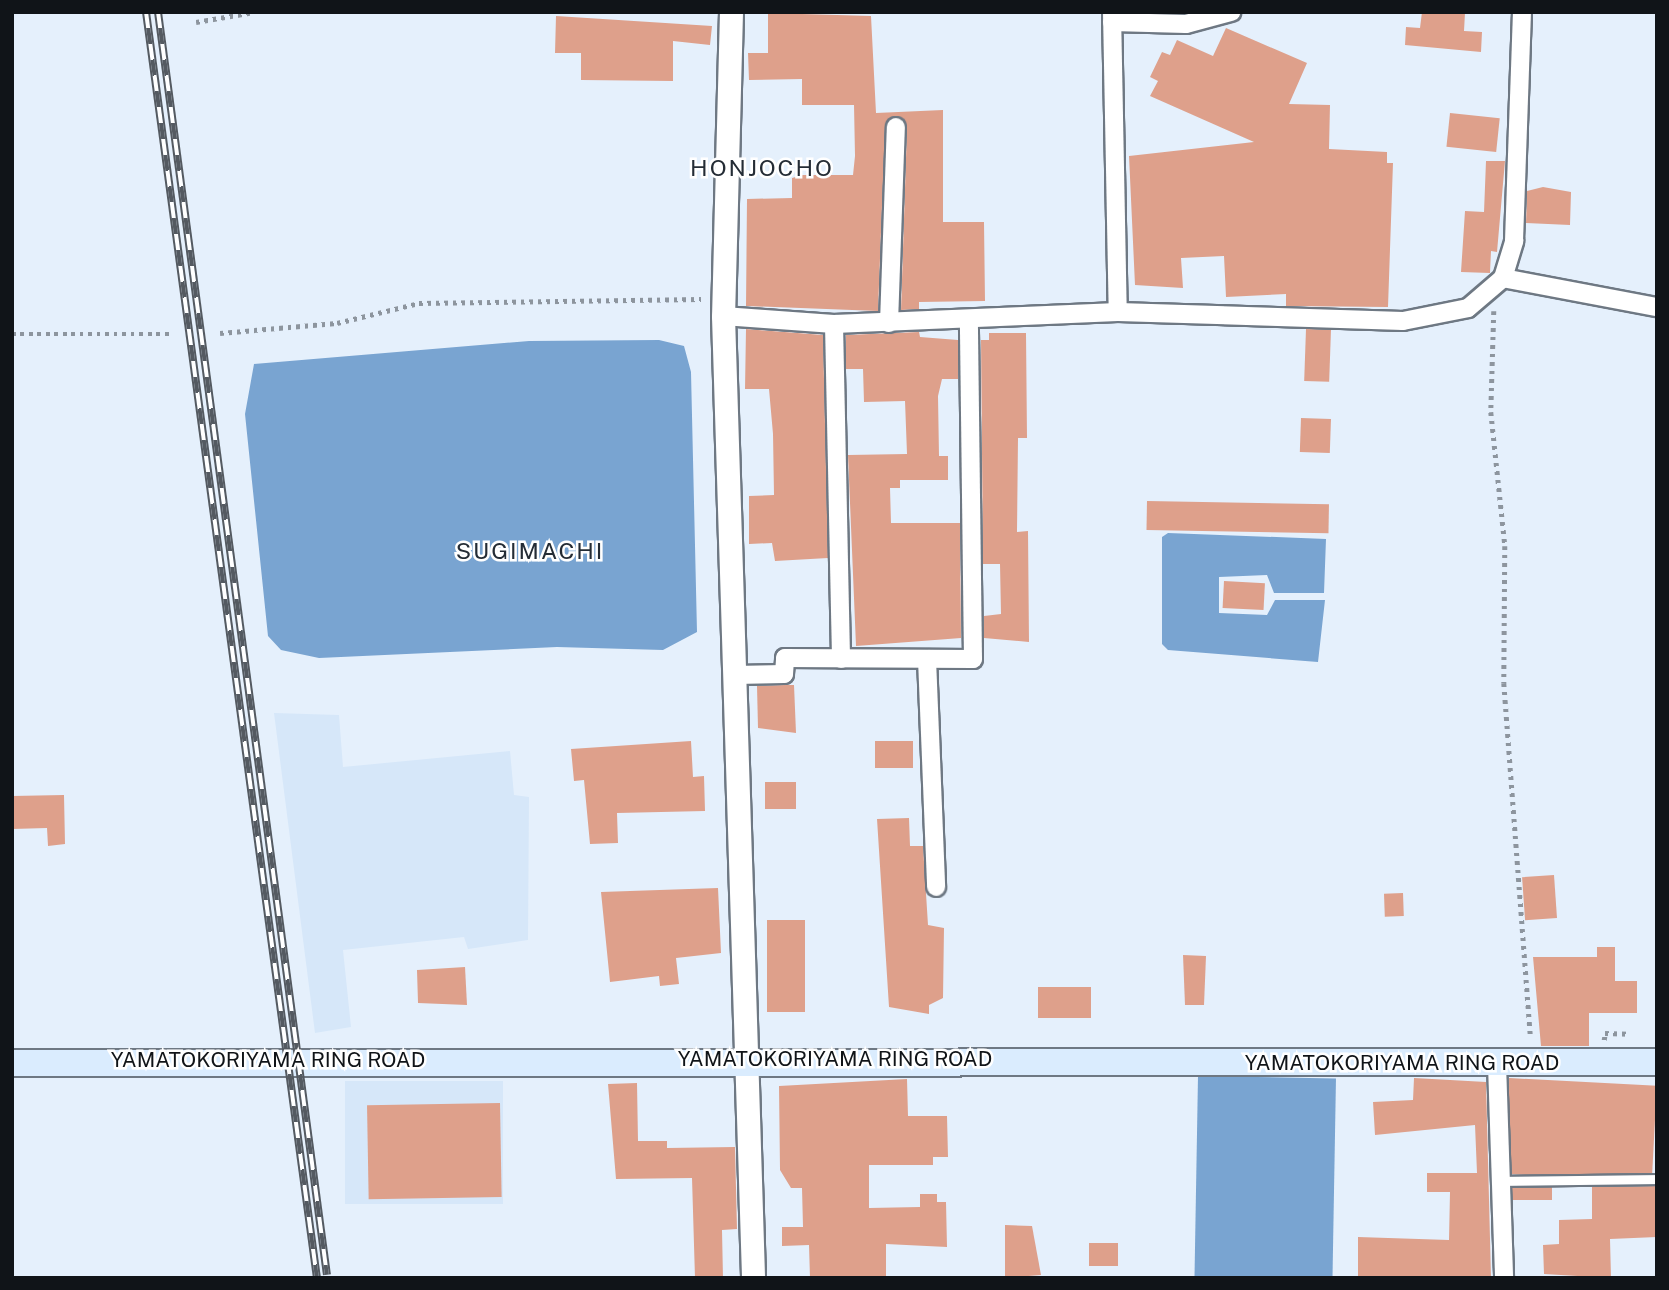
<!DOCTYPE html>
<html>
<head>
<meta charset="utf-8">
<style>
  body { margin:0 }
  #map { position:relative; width:1669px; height:1290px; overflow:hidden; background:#e5f0fc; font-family:"Public Sans",sans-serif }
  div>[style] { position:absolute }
  .built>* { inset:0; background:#d6e7f9; transform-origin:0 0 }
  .water>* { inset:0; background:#79a4d1; transform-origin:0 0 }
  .building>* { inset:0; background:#dea08b; transform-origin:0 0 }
  .path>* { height:4.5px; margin-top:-2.25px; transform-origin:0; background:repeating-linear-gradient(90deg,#8d959e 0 3.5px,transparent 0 8.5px) }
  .roads { filter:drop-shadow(2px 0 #6e7883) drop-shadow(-2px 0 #6e7883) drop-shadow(0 2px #6e7883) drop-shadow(0 -2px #6e7883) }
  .service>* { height:9px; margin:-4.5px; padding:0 4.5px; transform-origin:4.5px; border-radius:4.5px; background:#fff }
  .minor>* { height:18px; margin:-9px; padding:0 9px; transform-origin:9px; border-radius:9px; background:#fff }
  .tertiary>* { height:23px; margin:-11.5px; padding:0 11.5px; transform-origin:11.5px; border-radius:11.5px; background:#fff }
  .secondary>* { height:26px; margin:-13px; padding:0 13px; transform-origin:13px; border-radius:13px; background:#daecfe }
  .rail>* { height:8px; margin-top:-4px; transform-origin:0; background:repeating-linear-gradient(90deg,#fff 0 16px,#545a61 0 32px); box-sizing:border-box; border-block:2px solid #545a61 }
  span { translate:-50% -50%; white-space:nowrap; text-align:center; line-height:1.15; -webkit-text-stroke:5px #fff; paint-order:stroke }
  .street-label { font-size:21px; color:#101418 }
  .neighbourhood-label { font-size:23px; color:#242c35; letter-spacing:2px }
  .frame { position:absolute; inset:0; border:14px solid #101418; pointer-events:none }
</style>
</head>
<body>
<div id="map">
  <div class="built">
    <i style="clip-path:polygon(274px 713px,339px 715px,343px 767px,510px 751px,514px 795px,529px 797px,528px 940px,468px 949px,464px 937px,343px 950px,351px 1027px,315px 1033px)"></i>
    <i style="left:503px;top:1081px;width:123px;height:158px;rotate:90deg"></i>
  </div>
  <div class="water">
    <i style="clip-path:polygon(659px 340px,684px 346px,691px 372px,697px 632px,663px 650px,557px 647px,319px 658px,281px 650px,268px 636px,245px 414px,254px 364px,529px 341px)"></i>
    <i style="clip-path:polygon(1168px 533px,1326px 539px,1324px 593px,1274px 593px,1267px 575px,1219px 577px,1219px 613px,1267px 615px,1275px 600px,1325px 600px,1318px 662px,1168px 650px,1162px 644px,1162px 537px)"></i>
    <i style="left:1198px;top:1076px;width:138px;height:202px;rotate:1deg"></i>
  </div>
  <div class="building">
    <i style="clip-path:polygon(1422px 12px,1465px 13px,1464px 31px,1482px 32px,1481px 52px,1405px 45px,1406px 27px,1420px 28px)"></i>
    <i style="clip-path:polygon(768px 13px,871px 16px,876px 113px,943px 110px,943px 222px,984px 222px,985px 301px,919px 302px,919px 309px,901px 310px,907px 127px,896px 116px,885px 127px,878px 311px,746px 306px,747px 199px,792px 198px,792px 178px,803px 175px,853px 175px,855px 156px,854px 105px,802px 105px,802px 79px,749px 80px,748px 53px,768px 53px)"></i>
    <i style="clip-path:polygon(556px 16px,712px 26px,710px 45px,673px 41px,673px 81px,581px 80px,581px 53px,555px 53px)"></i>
    <i style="clip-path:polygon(1226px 28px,1307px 63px,1289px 104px,1330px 105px,1329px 149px,1387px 152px,1387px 163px,1393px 163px,1388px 307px,1286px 306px,1286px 294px,1226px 297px,1224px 256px,1181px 258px,1183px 288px,1135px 285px,1129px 156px,1254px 142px,1150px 96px,1158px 81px,1150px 77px,1162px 52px,1170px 55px,1177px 40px,1213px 56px)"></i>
    <i style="left:1450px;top:113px;width:50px;height:34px;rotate:6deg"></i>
    <i style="clip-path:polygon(1486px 161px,1505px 161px,1497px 252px,1491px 251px,1490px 273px,1461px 272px,1465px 211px,1484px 212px)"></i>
    <i style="clip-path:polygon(1543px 187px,1571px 192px,1570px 225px,1526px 223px,1527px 191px)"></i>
    <i style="clip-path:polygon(746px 329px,823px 335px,828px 558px,775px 561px,772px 543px,749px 544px,749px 496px,774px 495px,773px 434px,769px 389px,745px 389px)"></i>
    <i style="left:1306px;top:329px;width:25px;height:52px;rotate:2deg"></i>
    <i style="clip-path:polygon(919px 332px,920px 337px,958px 340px,958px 379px,942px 379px,938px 396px,939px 456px,948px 456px,948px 480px,900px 480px,900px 488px,890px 488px,891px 523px,960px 523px,961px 638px,856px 646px,848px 455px,907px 454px,905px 401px,864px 402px,863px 369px,846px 369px,846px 335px)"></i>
    <i style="clip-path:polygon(989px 333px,1026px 333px,1027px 438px,1018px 438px,1017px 532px,1028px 531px,1029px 642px,984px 638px,984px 616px,1001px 614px,1000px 564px,983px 564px,981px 340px,989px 340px)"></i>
    <i style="left:1301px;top:418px;width:30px;height:34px;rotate:2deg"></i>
    <i style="left:1147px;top:501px;width:182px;height:29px;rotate:1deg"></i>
    <i style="left:1224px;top:581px;width:41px;height:27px;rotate:3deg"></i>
    <i style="clip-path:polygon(785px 685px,794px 685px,796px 733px,758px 728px,757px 686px)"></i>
    <i style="clip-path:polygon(691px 741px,693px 777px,704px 776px,705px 811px,617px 813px,618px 843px,590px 844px,584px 780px,574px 781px,571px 749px)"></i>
    <i style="left:875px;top:741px;width:38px;height:27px"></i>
    <i style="left:765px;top:782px;width:31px;height:27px"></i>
    <i style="clip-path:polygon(64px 795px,65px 844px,48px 846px,47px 828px,12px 829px,12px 796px)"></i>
    <i style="clip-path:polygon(909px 818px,910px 846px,923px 846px,928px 925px,944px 928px,943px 998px,929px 1005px,929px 1014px,889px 1007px,877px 819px)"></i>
    <i style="left:1554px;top:875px;width:43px;height:32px;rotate:86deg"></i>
    <i style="clip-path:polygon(718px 888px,721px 953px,676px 958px,679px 984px,660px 986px,659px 976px,610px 982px,601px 892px)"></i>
    <i style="left:1403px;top:893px;width:23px;height:19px;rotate:88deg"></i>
    <i style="left:805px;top:920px;width:92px;height:38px;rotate:90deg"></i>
    <i style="clip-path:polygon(1597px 947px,1615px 947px,1615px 981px,1637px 981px,1637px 1013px,1589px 1013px,1589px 1046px,1541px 1046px,1533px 957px,1597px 957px)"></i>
    <i style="clip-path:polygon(1183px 955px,1206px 956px,1204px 1005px,1185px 1005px)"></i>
    <i style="clip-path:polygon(465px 967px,467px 1005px,418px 1003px,417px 970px)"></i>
    <i style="left:1038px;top:987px;width:53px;height:31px"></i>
    <i style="clip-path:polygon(1414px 1078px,1486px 1082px,1491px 1278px,1358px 1278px,1358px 1237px,1449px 1240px,1450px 1192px,1427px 1192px,1427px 1173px,1477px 1173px,1475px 1125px,1375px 1135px,1373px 1102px,1413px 1100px)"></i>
    <i style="left:1509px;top:1078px;width:148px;height:96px;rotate:3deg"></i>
    <i style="clip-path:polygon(907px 1079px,908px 1116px,947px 1116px,948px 1157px,933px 1157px,933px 1165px,869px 1165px,869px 1208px,920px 1207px,920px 1194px,937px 1194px,937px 1202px,946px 1202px,947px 1247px,886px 1244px,886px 1278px,810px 1278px,809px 1245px,782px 1246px,782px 1227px,803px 1227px,802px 1188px,791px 1188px,780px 1170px,779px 1086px)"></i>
    <i style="clip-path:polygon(637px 1083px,638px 1141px,667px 1141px,667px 1148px,735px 1147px,737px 1229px,722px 1230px,723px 1278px,695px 1278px,692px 1178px,616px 1179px,608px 1084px)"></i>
    <i style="left:500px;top:1103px;width:94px;height:133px;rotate:89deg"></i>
    <i style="clip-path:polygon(1657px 1186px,1657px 1237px,1610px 1239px,1611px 1278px,1544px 1274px,1543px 1245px,1559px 1244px,1559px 1220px,1592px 1219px,1592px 1187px)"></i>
    <i style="left:1552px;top:1187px;width:13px;height:40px;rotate:90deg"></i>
    <i style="clip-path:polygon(1005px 1225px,1032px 1226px,1041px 1275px,1005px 1278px)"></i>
    <i style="left:1089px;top:1243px;width:29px;height:23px"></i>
  </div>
  <div class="path">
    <i style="left:447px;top:12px;width:32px"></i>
    <i style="left:196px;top:22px;width:59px;rotate:-9.8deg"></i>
    <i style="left:1494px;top:311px;width:101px;rotate:91.7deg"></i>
    <i style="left:1491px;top:412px;width:135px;rotate:84deg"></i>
    <i style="left:1505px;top:546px;width:137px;rotate:90.4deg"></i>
    <i style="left:1504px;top:683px;width:356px;rotate:85.7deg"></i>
    <i style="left:220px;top:333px;width:117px;rotate:-4.9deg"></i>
    <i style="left:337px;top:323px;width:84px;rotate:-13.7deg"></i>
    <i style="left:419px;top:303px;width:282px;rotate:-0.8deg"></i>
    <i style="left:12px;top:334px;width:161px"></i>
    <i style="left:1604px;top:1040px;width:7px;rotate:-82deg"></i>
    <i style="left:1605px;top:1033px;width:24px;rotate:2deg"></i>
  </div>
  <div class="roads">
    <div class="service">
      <i style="left:1500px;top:1181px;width:157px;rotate:-0.7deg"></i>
    </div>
    <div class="minor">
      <i style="left:1112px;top:12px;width:300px;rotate:88.9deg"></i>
      <i style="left:1112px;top:22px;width:74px;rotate:1.5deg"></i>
      <i style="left:1186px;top:24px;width:47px;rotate:-14.9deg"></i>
      <i style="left:1503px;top:278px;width:157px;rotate:10.7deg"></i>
      <i style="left:723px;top:316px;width:111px;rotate:4.1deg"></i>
      <i style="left:834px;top:324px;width:284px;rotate:-2.4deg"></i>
      <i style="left:1118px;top:312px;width:285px;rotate:1.8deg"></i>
      <i style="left:1403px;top:321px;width:66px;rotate:-11.3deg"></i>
      <i style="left:1468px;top:308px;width:46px;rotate:-40.6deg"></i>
      <i style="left:1503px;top:278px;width:39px;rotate:-73deg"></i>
      <i style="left:1514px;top:241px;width:229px;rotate:-88deg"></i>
      <i style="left:889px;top:323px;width:196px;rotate:-88deg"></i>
      <i style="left:834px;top:324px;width:335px;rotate:88.8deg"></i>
      <i style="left:927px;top:659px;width:228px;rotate:87.7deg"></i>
      <i style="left:735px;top:675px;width:49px;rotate:-1.2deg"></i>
      <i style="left:784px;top:674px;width:16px;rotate:-86deg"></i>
      <i style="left:785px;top:658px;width:188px;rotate:0.3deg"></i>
      <i style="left:973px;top:659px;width:338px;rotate:-90.7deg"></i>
      <i style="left:1497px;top:1064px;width:214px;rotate:88.1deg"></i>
    </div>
    <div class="tertiary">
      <i style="left:731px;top:12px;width:304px;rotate:91.5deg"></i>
      <i style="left:723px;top:316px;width:962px;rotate:88.21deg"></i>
    </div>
    <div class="secondary">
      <i style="left:12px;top:1063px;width:1645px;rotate:-0.03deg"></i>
    </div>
  </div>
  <div class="rail">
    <i style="left:146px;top:12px;width:1277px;rotate:82.31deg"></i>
    <i style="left:158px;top:12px;width:1274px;rotate:82.38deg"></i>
  </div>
  <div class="street-label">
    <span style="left:835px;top:1059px">YAMATOKORIYAMA RING ROAD</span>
    <span style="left:268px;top:1060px">YAMATOKORIYAMA RING ROAD</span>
    <span style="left:1402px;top:1063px">YAMATOKORIYAMA RING ROAD</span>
  </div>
  <div class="neighbourhood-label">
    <span style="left:762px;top:168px">HONJOCHO</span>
    <span style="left:530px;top:551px">SUGIMACHI</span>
  </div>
  <div class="frame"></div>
</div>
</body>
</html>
